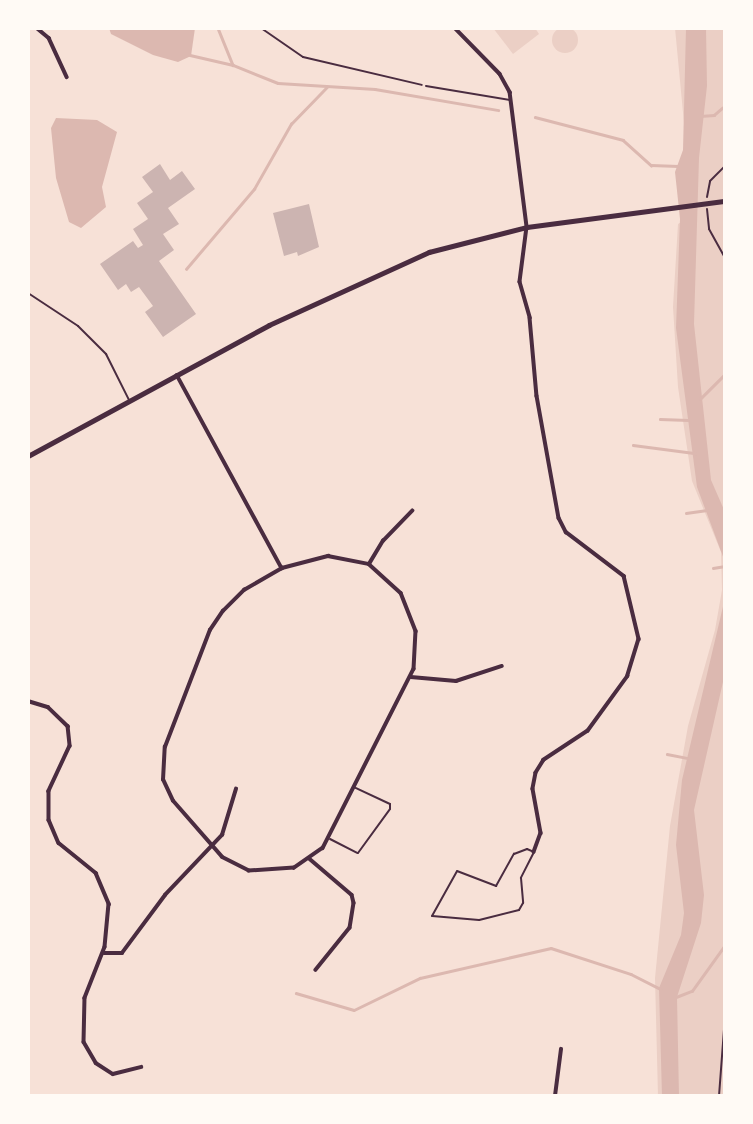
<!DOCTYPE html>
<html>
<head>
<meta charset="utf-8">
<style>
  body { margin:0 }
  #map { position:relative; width:753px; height:1124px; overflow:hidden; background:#f7e1d7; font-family:Roboto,sans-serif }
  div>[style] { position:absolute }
  .green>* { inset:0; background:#ebcfc5 }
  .round { border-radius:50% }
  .water>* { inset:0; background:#dcb8b0 }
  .stream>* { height:2.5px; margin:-1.25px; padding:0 1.25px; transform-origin:1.25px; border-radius:1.25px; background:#dcb8b0 }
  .building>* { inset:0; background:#ccb4b1 }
  .path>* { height:2px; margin:-1px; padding:0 1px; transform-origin:1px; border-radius:1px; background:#4a2c40 }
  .service>* { height:2px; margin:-1px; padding:0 1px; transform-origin:1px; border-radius:1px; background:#4a2c40 }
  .minor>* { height:3.5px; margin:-1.75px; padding:0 1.75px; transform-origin:1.75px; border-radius:1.75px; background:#4a2c40 }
  .tertiary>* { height:3.5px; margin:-1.75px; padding:0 1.75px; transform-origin:1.75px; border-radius:1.75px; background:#4a2c40 }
  .secondary>* { height:4.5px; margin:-2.25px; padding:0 2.25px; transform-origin:2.25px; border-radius:2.25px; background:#4a2c40 }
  span { translate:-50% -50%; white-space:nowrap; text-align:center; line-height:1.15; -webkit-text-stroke:5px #fffaf5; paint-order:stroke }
  .frame { position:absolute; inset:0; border:30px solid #fffaf5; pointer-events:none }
</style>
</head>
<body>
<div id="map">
  <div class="green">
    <i class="round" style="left:552px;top:27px;width:26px;height:26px"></i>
    <i style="clip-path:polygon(493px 28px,535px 28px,539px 34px,513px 54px)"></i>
    <i style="clip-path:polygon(675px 28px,725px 28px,725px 1096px,658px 1096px,655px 978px,670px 826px,688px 726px,715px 630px,722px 590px,721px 552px,692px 481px,678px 387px,673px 307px,678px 224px,689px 217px,689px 176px)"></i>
  </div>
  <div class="water">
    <i style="clip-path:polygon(109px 28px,195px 28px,191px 56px,178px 62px,153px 55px,111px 34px)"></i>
    <i style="clip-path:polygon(686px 28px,706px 28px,707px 86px,699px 158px,694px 324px,711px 480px,725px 512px,725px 562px,697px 487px,676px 328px,680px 219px,675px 172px,683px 150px)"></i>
    <i style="clip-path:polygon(56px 118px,97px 120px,117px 132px,102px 187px,106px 207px,81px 228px,69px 222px,56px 178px,51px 128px)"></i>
    <i style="clip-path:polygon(725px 598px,725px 673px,694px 810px,704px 895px,701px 923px,677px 997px,679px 1096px,662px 1096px,659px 988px,681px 935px,684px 913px,676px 845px,682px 780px)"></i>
  </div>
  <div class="stream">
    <i style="left:218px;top:28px;width:40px;rotate:68deg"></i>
    <i style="left:190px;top:55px;width:44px;rotate:13.1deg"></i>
    <i style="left:233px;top:65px;width:48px;rotate:21.8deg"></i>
    <i style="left:278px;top:83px;width:97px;rotate:3.5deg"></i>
    <i style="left:375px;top:89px;width:125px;rotate:9.7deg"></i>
    <i style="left:700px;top:116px;width:14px;rotate:-4deg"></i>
    <i style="left:714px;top:115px;width:11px;rotate:-41deg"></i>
    <i style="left:535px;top:117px;width:91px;rotate:14.6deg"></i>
    <i style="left:623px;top:140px;width:38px;rotate:42deg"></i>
    <i style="left:651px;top:165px;width:27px;rotate:2deg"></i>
    <i style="left:186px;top:269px;width:105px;rotate:-49.6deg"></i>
    <i style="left:254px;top:189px;width:75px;rotate:-60.4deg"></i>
    <i style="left:291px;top:124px;width:52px;rotate:-45.8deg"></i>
    <i style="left:700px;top:399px;width:35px;rotate:-45deg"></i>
    <i style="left:660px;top:419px;width:28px;rotate:2deg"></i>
    <i style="left:633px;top:445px;width:63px;rotate:7.4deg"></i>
    <i style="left:686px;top:513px;width:21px;rotate:-8deg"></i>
    <i style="left:713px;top:568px;width:12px;rotate:-9deg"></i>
    <i style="left:667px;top:754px;width:21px;rotate:11deg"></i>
    <i style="left:296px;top:993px;width:60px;rotate:16.3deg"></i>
    <i style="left:354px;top:1010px;width:73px;rotate:-25.9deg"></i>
    <i style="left:420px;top:978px;width:134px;rotate:-12.9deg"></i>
    <i style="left:551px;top:948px;width:84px;rotate:18deg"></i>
    <i style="left:631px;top:974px;width:33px;rotate:27deg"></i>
    <i style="left:676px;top:997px;width:17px;rotate:-21deg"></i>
    <i style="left:692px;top:991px;width:57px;rotate:-54.3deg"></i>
  </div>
  <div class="building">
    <i style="clip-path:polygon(160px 164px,170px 180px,182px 171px,195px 189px,168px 208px,179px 224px,163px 234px,174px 250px,159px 261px,196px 314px,163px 337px,145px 312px,153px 306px,139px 287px,131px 292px,126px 284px,118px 290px,100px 264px,133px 241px,138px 248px,143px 245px,133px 229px,148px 219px,137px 203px,153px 192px,142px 177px)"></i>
    <i style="clip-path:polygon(309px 204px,319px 247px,298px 256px,297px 252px,284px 256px,273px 213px)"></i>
  </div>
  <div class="path">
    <i style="left:261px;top:28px;width:51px;rotate:34.6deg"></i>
    <i style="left:303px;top:57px;width:122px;rotate:13.2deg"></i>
    <i style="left:707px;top:197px;width:16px;rotate:-79deg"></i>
    <i style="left:710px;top:181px;width:21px;rotate:-45deg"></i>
    <i style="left:707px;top:209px;width:20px;rotate:84deg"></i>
    <i style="left:709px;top:229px;width:33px;rotate:61deg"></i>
    <i style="left:719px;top:1096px;width:79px;rotate:-85.7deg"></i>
  </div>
  <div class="service">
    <i style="left:426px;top:86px;width:86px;rotate:9.4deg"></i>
    <i style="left:28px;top:293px;width:60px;rotate:33.4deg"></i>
    <i style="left:78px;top:326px;width:40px;rotate:45deg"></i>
    <i style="left:106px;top:354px;width:51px;rotate:63.4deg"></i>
    <i style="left:330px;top:839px;width:31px;rotate:27deg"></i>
    <i style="left:358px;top:853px;width:54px;rotate:-54deg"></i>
    <i style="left:390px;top:809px;width:5px;rotate:-90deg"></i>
    <i style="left:390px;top:804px;width:38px;rotate:-155deg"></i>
    <i style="left:527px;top:849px;width:8px;rotate:23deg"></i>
    <i style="left:534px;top:852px;width:29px;rotate:117deg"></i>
    <i style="left:521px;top:878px;width:25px;rotate:85deg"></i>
    <i style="left:523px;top:903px;width:8px;rotate:120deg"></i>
    <i style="left:519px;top:910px;width:41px;rotate:166deg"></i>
    <i style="left:479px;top:920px;width:47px;rotate:-175.1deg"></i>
    <i style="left:432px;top:916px;width:51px;rotate:-60.9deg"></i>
    <i style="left:457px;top:871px;width:42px;rotate:21deg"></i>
    <i style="left:496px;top:886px;width:37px;rotate:-61deg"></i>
    <i style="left:514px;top:854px;width:14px;rotate:-21deg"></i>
  </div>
  <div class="minor">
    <i style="left:37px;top:28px;width:16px;rotate:40deg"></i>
    <i style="left:49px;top:38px;width:43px;rotate:65.2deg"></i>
    <i style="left:527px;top:227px;width:55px;rotate:97.3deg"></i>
    <i style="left:520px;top:282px;width:37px;rotate:74deg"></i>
    <i style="left:530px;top:318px;width:78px;rotate:84.9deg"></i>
    <i style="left:537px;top:396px;width:124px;rotate:79.8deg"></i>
    <i style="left:559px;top:518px;width:16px;rotate:63deg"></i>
    <i style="left:566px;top:532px;width:73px;rotate:37.2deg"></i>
    <i style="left:624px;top:576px;width:65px;rotate:76.6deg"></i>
    <i style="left:639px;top:639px;width:39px;rotate:107deg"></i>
    <i style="left:628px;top:676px;width:68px;rotate:126deg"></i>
    <i style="left:588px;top:731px;width:53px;rotate:146.6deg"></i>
    <i style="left:544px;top:760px;width:15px;rotate:122deg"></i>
    <i style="left:536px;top:773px;width:16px;rotate:101deg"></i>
    <i style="left:533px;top:789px;width:45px;rotate:79.7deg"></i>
    <i style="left:541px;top:833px;width:20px;rotate:110deg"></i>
    <i style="left:177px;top:375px;width:220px;rotate:61.5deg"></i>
    <i style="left:328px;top:556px;width:42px;rotate:11deg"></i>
    <i style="left:369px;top:564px;width:43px;rotate:42.2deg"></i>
    <i style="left:401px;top:593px;width:41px;rotate:68.5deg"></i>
    <i style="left:416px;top:631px;width:38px;rotate:93deg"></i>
    <i style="left:414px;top:669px;width:201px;rotate:116.9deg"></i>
    <i style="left:323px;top:848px;width:35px;rotate:145deg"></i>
    <i style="left:294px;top:868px;width:45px;rotate:176.2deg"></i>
    <i style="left:249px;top:871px;width:30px;rotate:-153deg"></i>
    <i style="left:222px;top:857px;width:74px;rotate:-131.2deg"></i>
    <i style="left:173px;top:801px;width:23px;rotate:-115deg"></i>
    <i style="left:163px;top:780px;width:33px;rotate:-87deg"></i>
    <i style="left:165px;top:747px;width:125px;rotate:-69deg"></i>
    <i style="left:210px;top:630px;width:23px;rotate:-56deg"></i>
    <i style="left:223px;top:611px;width:30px;rotate:-45deg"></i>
    <i style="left:244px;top:590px;width:44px;rotate:-30.1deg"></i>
    <i style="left:282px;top:568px;width:48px;rotate:-14.6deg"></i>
    <i style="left:369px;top:564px;width:27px;rotate:-59deg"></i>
    <i style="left:383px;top:541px;width:42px;rotate:-46deg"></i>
    <i style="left:411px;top:677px;width:45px;rotate:5.1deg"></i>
    <i style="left:456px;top:681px;width:48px;rotate:-18.1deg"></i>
    <i style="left:28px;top:701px;width:21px;rotate:17deg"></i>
    <i style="left:48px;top:707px;width:28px;rotate:44deg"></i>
    <i style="left:68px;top:726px;width:20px;rotate:84deg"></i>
    <i style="left:70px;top:746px;width:50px;rotate:115deg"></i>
    <i style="left:49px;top:791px;width:29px;rotate:90deg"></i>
    <i style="left:49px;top:820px;width:25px;rotate:67deg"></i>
    <i style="left:59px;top:843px;width:48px;rotate:39deg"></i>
    <i style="left:96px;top:873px;width:34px;rotate:67deg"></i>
    <i style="left:109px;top:904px;width:43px;rotate:95.3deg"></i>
    <i style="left:105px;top:947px;width:55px;rotate:111.4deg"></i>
    <i style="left:85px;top:998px;width:44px;rotate:91.3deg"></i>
    <i style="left:84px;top:1042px;width:24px;rotate:60deg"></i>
    <i style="left:96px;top:1063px;width:20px;rotate:33deg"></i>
    <i style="left:113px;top:1074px;width:29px;rotate:-14deg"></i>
    <i style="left:310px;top:859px;width:55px;rotate:40.6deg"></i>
    <i style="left:352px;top:895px;width:8px;rotate:76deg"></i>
    <i style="left:354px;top:903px;width:25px;rotate:99deg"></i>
    <i style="left:350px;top:928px;width:54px;rotate:129deg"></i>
    <i style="left:104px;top:953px;width:18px"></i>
    <i style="left:122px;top:953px;width:72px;rotate:-53.4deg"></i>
    <i style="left:165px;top:895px;width:83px;rotate:-46.5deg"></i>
    <i style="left:222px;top:835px;width:48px;rotate:-73.1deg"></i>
    <i style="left:229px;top:1096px;width:57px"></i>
    <i style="left:555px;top:1096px;width:47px;rotate:-82.7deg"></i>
  </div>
  <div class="tertiary">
    <i style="left:455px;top:28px;width:64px;rotate:45.6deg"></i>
    <i style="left:500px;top:74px;width:21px;rotate:61deg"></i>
    <i style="left:510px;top:92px;width:136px;rotate:82.8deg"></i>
  </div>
  <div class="secondary">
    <i style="left:28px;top:456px;width:274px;rotate:-28.5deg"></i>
    <i style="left:269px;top:325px;width:176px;rotate:-24.5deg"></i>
    <i style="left:429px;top:252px;width:101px;rotate:-14.3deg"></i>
    <i style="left:527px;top:227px;width:200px;rotate:-7.5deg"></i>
  </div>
  <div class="frame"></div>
</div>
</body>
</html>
